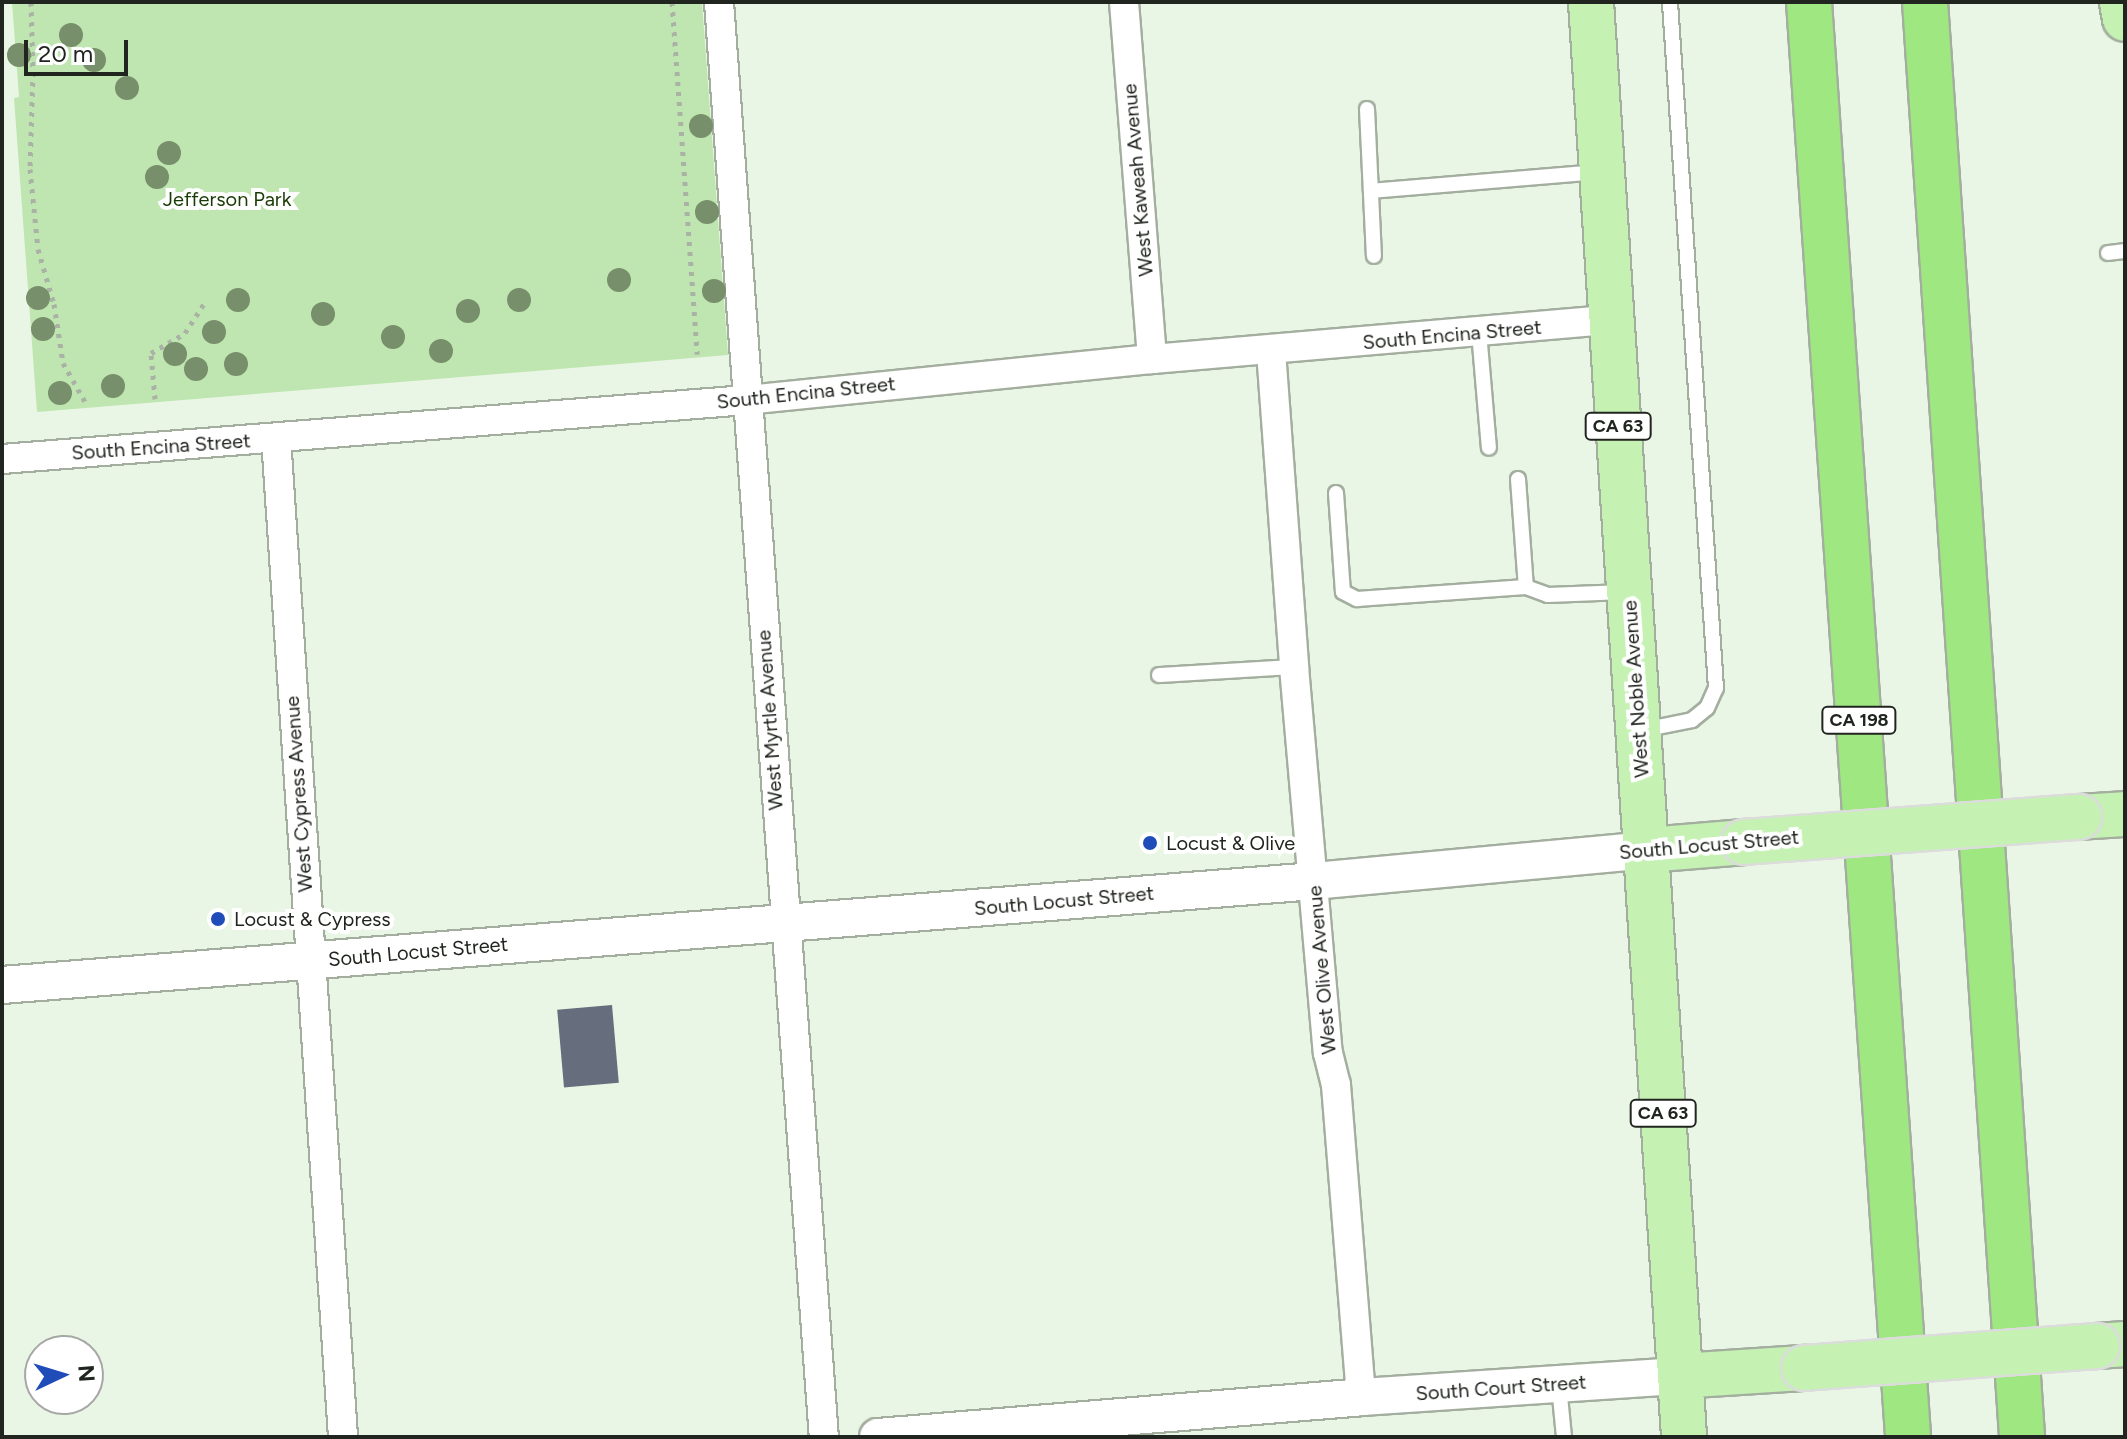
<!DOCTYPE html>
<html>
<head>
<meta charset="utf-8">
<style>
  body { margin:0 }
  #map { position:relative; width:2127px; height:1439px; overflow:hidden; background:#eaf6e5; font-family:Figtree,sans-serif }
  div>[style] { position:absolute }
  .green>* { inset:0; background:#bfe6b0 }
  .building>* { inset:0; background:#666d7c; transform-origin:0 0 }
  .path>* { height:5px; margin-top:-2.5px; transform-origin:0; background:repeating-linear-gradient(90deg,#a9b2a5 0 4px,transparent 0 10px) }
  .roads { filter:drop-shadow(2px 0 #a3ae9f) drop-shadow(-2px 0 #a3ae9f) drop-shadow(0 2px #a3ae9f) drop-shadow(0 -2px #a3ae9f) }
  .service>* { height:14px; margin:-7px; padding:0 7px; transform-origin:7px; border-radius:7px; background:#fff }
  .minor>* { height:28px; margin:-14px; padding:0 14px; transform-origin:14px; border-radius:14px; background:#fff }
  .tertiary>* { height:36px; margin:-18px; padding:0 18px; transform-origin:18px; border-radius:18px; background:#fff }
  .primary>* { height:44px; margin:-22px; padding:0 22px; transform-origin:22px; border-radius:22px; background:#c5f1b3 }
  .motorway>* { height:44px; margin:-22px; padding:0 22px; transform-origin:22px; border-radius:22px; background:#9fe780 }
  .bridges { filter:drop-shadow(2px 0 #dbdcdb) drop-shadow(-2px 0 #dbdcdb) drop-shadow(0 2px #dbdcdb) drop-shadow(0 -2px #dbdcdb) }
  .primary-bridge>* { height:44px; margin:-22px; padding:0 22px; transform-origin:22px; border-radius:22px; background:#c5f1b3 }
  .trees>* { width:24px; height:24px; margin:-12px; border-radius:50%; background:#778f6a }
  .dots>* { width:22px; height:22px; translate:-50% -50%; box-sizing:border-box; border:4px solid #fff; border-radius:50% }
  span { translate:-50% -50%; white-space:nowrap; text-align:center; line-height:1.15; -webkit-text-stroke:8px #fff; paint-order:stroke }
  .shield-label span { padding:2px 6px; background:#fff; border:2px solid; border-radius:6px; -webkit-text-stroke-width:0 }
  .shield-label { font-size:18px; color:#21251f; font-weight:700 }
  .street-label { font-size:20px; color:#21251f }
  .park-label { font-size:20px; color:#193b05 }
  .poi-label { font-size:20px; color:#21251f }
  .left { translate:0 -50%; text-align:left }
  .frame { position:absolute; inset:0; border:4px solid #21251f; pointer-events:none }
  .north { position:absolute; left:24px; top:1335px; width:80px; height:80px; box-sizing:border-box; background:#fff; border:2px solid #a6a8a5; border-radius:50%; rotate:86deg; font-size:22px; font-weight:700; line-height:32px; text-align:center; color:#21251f }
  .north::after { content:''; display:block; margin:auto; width:28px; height:36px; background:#204cba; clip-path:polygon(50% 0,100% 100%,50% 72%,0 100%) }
  .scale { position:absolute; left:24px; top:40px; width:104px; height:36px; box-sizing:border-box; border:4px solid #21251f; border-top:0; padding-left:10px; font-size:24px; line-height:28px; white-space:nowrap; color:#21251f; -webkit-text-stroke:6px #fff; paint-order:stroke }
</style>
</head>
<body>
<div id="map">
  <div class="green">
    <i style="clip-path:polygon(12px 2px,702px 2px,728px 355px,37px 412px,14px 98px,19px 97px)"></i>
  </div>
  <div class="building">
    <i style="left:612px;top:1005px;width:78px;height:55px;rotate:85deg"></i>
  </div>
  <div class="path">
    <i style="left:31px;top:2px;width:70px;rotate:88.4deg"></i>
    <i style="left:33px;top:72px;width:97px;rotate:91.8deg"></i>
    <i style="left:30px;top:169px;width:80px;rotate:84.3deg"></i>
    <i style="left:38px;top:249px;width:57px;rotate:73.8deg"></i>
    <i style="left:54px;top:304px;width:60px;rotate:81.3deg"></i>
    <i style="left:63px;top:363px;width:48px;rotate:60.3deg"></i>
    <i style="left:672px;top:2px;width:353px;rotate:85.9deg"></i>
    <i style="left:155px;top:399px;width:46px;rotate:-95deg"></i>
    <i style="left:151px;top:353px;width:39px;rotate:-30deg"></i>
    <i style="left:185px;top:333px;width:38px;rotate:-57deg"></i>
  </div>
  <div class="roads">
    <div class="service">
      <i style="left:1367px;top:109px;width:147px;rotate:87.3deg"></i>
      <i style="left:1371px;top:191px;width:227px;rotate:-4.8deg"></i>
      <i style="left:2108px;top:253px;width:17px;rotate:-7deg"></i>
      <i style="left:1479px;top:332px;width:116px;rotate:85.1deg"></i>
      <i style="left:1518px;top:479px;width:108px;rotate:85.8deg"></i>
      <i style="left:1526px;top:587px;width:23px;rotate:20deg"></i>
      <i style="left:1548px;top:595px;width:77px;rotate:-2.2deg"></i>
      <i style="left:1336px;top:493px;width:99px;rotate:86deg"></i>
      <i style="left:1343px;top:592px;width:16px;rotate:27deg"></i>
      <i style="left:1357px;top:599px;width:169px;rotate:-4.1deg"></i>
      <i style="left:1159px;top:675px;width:135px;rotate:-3.4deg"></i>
      <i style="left:1643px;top:730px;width:50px;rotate:-11.5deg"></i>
      <i style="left:1692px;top:720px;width:19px;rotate:-39deg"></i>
      <i style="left:1707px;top:708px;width:22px;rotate:-66deg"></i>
      <i style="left:1716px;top:688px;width:688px;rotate:-93.84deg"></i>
      <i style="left:1559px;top:1386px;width:51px;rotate:84.4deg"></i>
    </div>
    <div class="minor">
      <i style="left:719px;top:2px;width:1439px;rotate:85.82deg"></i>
      <i style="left:1124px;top:2px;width:358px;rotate:85.5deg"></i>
      <i style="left:1271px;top:351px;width:317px;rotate:85.8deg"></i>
      <i style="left:1294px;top:667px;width:387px;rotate:85deg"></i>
      <i style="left:1328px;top:1053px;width:33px;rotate:76deg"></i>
      <i style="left:1336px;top:1085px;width:313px;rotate:85.4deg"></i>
      <i style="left:276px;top:438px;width:1001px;rotate:86.16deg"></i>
      <i style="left:2px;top:459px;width:747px;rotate:-4.53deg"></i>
      <i style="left:747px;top:400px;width:407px;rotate:-5.8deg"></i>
      <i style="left:1152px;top:359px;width:460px;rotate:-4.9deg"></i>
    </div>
    <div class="tertiary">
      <i style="left:2px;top:985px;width:1316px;rotate:-4.53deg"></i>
      <i style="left:1314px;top:881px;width:334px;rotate:-5.3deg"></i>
      <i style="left:878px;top:1437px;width:485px;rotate:-4.7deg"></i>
      <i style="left:1361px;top:1397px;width:320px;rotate:-3.8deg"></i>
    </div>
    <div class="primary">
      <i style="left:1591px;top:2px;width:1438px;rotate:86.29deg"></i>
      <i style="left:2122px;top:2px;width:17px;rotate:80deg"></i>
      <i style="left:2079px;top:817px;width:46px;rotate:-3.7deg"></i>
      <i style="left:1647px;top:850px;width:97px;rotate:-4.7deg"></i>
      <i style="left:2097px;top:1346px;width:28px;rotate:-4deg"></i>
      <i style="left:1680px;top:1376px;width:124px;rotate:-3.7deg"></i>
    </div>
    <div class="motorway">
      <i style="left:1809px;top:2px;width:1438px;rotate:86.05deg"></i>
      <i style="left:1925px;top:2px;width:1438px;rotate:86.13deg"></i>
    </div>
  </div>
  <div class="bridges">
    <div class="primary-bridge">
      <i style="left:1744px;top:842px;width:336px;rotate:-4.3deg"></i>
      <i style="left:1804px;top:1368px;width:294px;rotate:-4.3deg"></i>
    </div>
  </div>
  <div class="trees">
    <i style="left:71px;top:35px"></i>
    <i style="left:19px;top:55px"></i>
    <i style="left:94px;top:60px"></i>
    <i style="left:127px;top:88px"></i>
    <i style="left:701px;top:126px"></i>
    <i style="left:169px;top:153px"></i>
    <i style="left:157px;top:177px"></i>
    <i style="left:707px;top:212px"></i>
    <i style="left:619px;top:280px"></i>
    <i style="left:714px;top:291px"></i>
    <i style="left:38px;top:298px"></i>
    <i style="left:238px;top:300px"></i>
    <i style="left:519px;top:300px"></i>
    <i style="left:468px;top:311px"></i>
    <i style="left:323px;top:314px"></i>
    <i style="left:43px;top:329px"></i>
    <i style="left:214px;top:332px"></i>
    <i style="left:393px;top:337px"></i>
    <i style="left:441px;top:351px"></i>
    <i style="left:175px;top:354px"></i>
    <i style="left:236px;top:364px"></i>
    <i style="left:196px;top:369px"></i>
    <i style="left:113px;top:386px"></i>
    <i style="left:60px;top:393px"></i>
  </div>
  <div class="dots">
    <i style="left:1150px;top:843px;background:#204cba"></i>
    <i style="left:218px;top:919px;background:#204cba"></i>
  </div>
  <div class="shield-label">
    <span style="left:1618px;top:426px">CA 63</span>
    <span style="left:1859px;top:720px">CA 198</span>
    <span style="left:1663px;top:1113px">CA 63</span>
  </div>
  <div class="street-label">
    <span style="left:1138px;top:180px;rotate:-95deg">West Kaweah Avenue</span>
    <span style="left:1452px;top:335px;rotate:-5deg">South Encina Street</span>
    <span style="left:806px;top:393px;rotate:-6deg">South Encina Street</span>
    <span style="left:161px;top:447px;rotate:-4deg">South Encina Street</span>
    <span style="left:1636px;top:689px;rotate:-94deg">West Noble Avenue</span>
    <span style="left:770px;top:720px;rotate:-94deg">West Myrtle Avenue</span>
    <span style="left:299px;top:794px;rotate:-94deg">West Cypress Avenue</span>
    <span style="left:1709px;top:845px;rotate:-5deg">South Locust Street</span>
    <span style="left:1064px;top:901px;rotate:-5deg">South Locust Street</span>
    <span style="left:418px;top:952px;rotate:-5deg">South Locust Street</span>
    <span style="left:1322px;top:970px;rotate:-95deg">West Olive Avenue</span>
    <span style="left:1501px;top:1388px;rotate:-4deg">South Court Street</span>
  </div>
  <div class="park-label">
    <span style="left:227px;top:199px">Jefferson Park</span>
  </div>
  <div class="poi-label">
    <span class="left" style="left:1166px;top:843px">Locust &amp; Olive</span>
    <span class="left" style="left:234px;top:919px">Locust &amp; Cypress</span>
  </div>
  <div class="frame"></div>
  <div class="north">N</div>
  <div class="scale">20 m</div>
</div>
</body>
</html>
